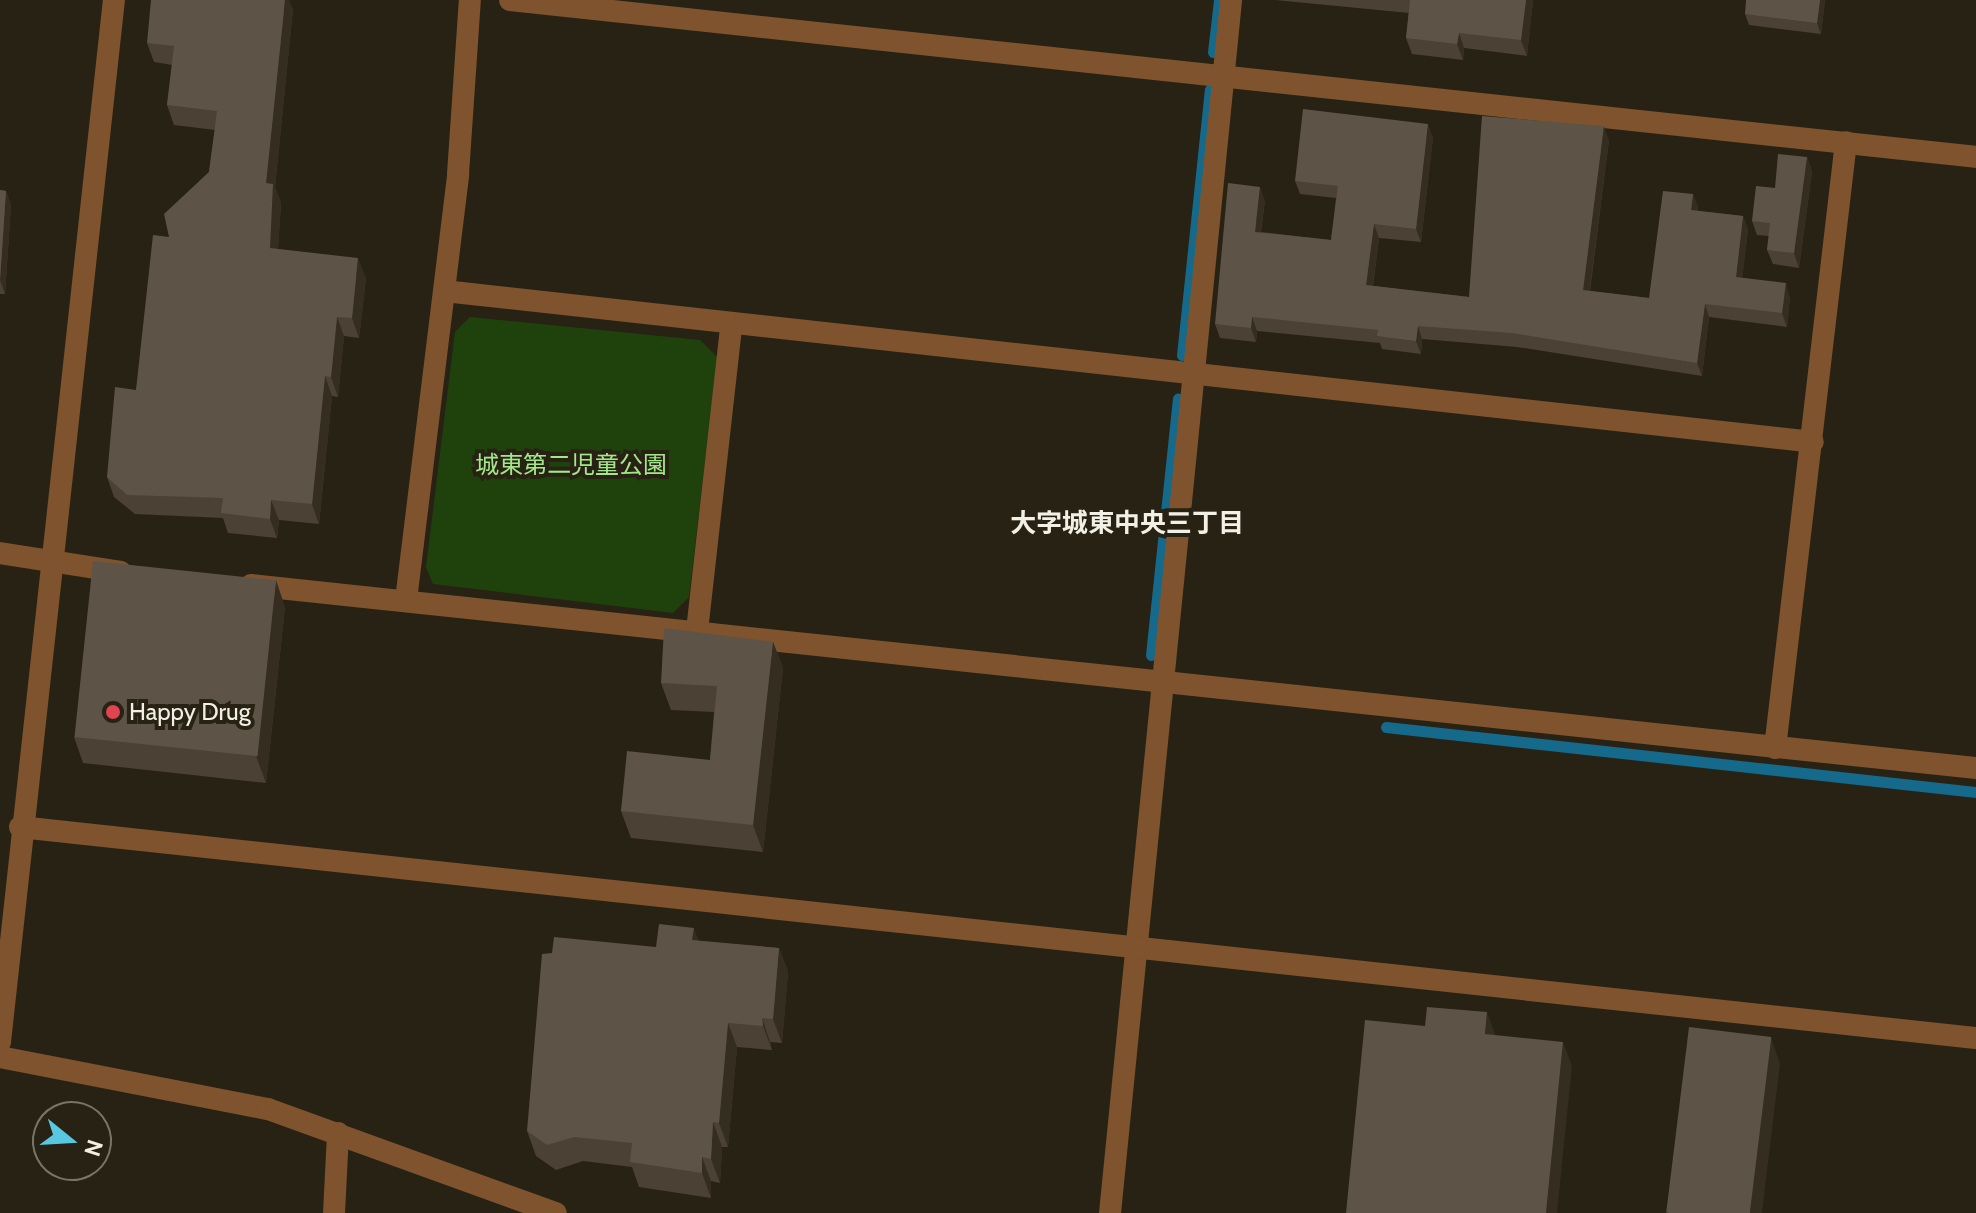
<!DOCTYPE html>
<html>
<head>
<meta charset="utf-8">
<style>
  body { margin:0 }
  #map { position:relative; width:1976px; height:1213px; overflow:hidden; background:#272214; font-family:Cabin,"Noto Sans JP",sans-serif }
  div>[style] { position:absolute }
  .green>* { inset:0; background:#1f420d }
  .stream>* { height:11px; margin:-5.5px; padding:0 5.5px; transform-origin:5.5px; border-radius:5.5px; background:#156a8b }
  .minor>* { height:22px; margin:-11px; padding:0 11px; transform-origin:11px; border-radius:11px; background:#7f532d }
  .tertiary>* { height:22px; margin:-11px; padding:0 11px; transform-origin:11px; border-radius:11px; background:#7f532d }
  .wall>* { inset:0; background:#4b4134 }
  .shaded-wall>* { inset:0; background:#352d1f }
  .building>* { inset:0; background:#5d5447; transform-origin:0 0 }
  .dots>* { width:22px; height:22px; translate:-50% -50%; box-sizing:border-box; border:4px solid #272214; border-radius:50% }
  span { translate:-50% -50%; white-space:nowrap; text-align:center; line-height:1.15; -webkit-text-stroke:8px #272214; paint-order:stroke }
  .park-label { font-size:24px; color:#a2e888 }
  .poi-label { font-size:24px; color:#f2efe5 }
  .left { translate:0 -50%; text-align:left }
  .neighbourhood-label { font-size:26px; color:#f2efe5; font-weight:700 }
  .north { position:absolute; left:32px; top:1101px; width:80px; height:80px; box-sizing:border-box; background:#272214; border:2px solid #787468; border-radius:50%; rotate:108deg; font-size:22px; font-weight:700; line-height:32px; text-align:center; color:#f2efe5 }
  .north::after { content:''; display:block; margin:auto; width:28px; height:36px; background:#56c9e0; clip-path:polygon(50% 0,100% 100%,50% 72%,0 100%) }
</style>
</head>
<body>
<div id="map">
  <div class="green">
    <i style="clip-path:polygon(470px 317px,700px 340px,717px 357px,689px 597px,673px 613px,433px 584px,426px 567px,455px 332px)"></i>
  </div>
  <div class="stream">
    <i style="left:1213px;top:52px;width:52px;rotate:-83.4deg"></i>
    <i style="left:1182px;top:355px;width:267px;rotate:-84deg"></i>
    <i style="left:1151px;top:655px;width:258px;rotate:-84deg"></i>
    <i style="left:1386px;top:727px;width:594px;rotate:6.29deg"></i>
  </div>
  <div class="minor">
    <i style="left:510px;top:0;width:1474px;rotate:6.11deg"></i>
    <i style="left:444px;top:291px;width:1377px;rotate:6.29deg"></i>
    <i style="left:0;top:553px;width:122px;rotate:8.9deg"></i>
    <i style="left:251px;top:585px;width:1735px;rotate:6.06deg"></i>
    <i style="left:406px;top:600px;width:429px;rotate:-83deg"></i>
    <i style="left:458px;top:174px;width:174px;rotate:-86.1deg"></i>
    <i style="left:697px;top:631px;width:306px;rotate:-83.6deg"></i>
    <i style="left:1775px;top:748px;width:610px;rotate:-83.32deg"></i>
    <i style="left:334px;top:1213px;width:80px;rotate:-87.1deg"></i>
    <i style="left:1110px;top:1213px;width:1219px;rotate:-84.3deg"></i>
  </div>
  <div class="tertiary">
    <i style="left:20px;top:827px;width:1967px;rotate:6.16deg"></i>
    <i style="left:0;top:1042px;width:1048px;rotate:-83.76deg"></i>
    <i style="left:0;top:1057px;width:273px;rotate:11deg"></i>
    <i style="left:268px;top:1109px;width:306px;rotate:19.9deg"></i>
  </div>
  <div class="wall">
    <i style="clip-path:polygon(1275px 0,1533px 0,1527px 56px,1464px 48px,1463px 60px,1412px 54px,1406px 38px,1409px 13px)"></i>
    <i style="clip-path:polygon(1825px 0,1821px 34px,1749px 25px,1745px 14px)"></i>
    <i style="clip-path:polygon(293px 9px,275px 187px,281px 203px,278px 249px,366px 278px,359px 338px,344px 336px,338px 397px,332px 396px,319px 524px,279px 520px,277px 538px,228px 533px,223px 518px,135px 514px,114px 497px,107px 477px,136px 390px,169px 237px,209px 172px,215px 130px,174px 125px,167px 105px,172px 65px,154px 62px,147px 43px)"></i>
    <i style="clip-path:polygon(1433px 137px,1421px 242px,1379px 238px,1373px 286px,1469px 297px,1609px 140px,1590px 291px,1649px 298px,1693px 194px,1698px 208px,1698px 211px,1743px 216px,1748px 230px,1742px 278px,1790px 297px,1787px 327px,1709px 317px,1702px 376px,1517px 347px,1422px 339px,1421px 354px,1382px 349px,1380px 343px,1257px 331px,1256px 342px,1220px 338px,1215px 324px,1265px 200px,1261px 232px,1331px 240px,1336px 198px,1300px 194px,1295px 181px)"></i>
    <i style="clip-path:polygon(1807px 157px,1812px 172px,1799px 268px,1773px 264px,1767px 250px,1769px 236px,1757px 235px,1752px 221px,1775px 188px)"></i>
    <i style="clip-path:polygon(0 190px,6px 191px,11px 205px,5px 294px,0 294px)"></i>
    <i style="clip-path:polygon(285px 607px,266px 783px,83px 763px,74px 737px)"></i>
    <i style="clip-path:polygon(773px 642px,783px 668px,763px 852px,631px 838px,621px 811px,710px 760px,714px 712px,671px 710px,661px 683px)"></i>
    <i style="clip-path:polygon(698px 941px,779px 948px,788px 972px,782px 1043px,770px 1042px,772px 1050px,737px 1047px,728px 1147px,722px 1147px,720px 1183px,711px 1181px,711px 1198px,639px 1187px,632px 1167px,583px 1161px,556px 1170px,536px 1156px,527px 1131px,656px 947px)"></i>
  </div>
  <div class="shaded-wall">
    <i style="clip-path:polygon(285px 0,289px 0,293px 9px,275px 187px,281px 203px,277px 268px,270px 248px,266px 183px)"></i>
    <i style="clip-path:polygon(1526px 0,1533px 0,1527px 56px,1521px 40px)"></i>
    <i style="clip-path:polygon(1820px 0,1825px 0,1821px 34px,1817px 23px)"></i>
    <i style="clip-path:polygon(1459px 33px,1464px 48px,1463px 60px,1457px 44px)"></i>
    <i style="clip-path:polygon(1428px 124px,1433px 137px,1421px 242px,1416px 229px)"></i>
    <i style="clip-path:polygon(1604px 126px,1609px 140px,1588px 303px,1583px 290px)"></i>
    <i style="clip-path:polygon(1807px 157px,1812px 172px,1799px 268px,1794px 253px)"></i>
    <i style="clip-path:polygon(1260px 187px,1265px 200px,1259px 245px,1255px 232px)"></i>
    <i style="clip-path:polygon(6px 191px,11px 205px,5px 294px,0 280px)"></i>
    <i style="clip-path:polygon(1693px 194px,1698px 208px,1696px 224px,1691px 210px)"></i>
    <i style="clip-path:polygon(1743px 216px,1748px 230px,1741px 291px,1736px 277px)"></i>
    <i style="clip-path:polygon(1374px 224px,1379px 238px,1371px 299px,1366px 285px)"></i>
    <i style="clip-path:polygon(358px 258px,366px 278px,359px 338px,352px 318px)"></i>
    <i style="clip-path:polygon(1786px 283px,1790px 297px,1787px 327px,1782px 313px)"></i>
    <i style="clip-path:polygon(1705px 304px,1709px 317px,1702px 376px,1697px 363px)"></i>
    <i style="clip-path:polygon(337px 317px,344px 336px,338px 397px,331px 377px)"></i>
    <i style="clip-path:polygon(1252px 317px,1257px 331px,1256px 342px,1251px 328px)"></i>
    <i style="clip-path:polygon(1418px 326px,1422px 339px,1421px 354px,1416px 341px)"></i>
    <i style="clip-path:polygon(325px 376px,332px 396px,319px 524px,312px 504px)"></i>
    <i style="clip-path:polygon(271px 500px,279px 520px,277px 538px,270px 519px)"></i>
    <i style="clip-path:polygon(276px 580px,285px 607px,266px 783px,256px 756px)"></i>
    <i style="clip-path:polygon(773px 642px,783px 668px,763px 852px,753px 825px)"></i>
    <i style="clip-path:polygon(694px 928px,703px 952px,692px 940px)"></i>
    <i style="clip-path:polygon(779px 948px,788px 972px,782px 1043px,773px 1019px)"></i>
    <i style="clip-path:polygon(1487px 1012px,1496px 1037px,1485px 1034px)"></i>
    <i style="clip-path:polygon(762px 1018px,770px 1042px,772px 1050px,763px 1026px)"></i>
    <i style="clip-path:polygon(728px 1023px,737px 1047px,728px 1147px,719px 1123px)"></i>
    <i style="clip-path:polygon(1771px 1037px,1780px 1064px,1762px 1213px,1749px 1213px)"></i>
    <i style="clip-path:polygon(1563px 1042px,1572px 1066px,1557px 1213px,1546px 1213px)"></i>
    <i style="clip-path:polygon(713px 1122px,722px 1147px,720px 1183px,711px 1159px)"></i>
    <i style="clip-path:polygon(702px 1157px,711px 1181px,711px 1198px,702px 1173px)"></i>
  </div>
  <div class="building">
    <i style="clip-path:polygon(151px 0,285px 0,266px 183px,273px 184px,270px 248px,358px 258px,352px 318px,337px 317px,331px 377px,325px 376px,312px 504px,271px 500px,270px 519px,221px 513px,223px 498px,127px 495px,107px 477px,115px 387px,136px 390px,153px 235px,169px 237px,164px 214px,209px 172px,217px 111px,167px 105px,174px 46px,147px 43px)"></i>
    <i style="clip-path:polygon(1410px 0,1526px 0,1521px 40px,1459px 33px,1457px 44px,1406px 38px)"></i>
    <i style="clip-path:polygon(1746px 0,1820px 0,1817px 23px,1745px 14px)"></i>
    <i style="clip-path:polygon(1303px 109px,1428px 124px,1416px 229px,1374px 224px,1366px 285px,1469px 297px,1482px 116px,1604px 126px,1583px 290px,1649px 298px,1663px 191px,1693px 194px,1691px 210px,1743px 216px,1736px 277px,1786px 283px,1782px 313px,1705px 304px,1697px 363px,1512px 333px,1418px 326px,1416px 341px,1377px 336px,1378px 330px,1252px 317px,1251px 328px,1215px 324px,1228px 183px,1260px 187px,1255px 232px,1331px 240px,1338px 186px,1295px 181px)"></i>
    <i style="clip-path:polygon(1778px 154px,1807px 157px,1794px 253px,1767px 250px,1770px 223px,1752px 221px,1756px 186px,1775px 188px)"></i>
    <i style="clip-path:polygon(0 190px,6px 191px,0 280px)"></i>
    <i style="left:93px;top:561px;width:184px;height:177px;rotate:6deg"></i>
    <i style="clip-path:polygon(664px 628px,773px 642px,753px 825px,621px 811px,627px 751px,710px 760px,717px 686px,661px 683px)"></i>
    <i style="clip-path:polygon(659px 924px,694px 928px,692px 940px,779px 948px,773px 1019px,762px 1018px,763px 1026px,728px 1023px,719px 1123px,713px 1122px,711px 1159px,702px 1157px,702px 1173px,630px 1162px,632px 1143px,574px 1137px,547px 1145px,527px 1131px,542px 954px,552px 953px,554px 937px,656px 947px)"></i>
    <i style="clip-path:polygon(1427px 1007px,1487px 1012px,1485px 1034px,1563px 1042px,1546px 1213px,1346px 1213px,1365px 1020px,1425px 1026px)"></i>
    <i style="left:1689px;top:1027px;width:83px;height:187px;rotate:7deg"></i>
  </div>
  <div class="dots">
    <i style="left:113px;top:712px;background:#e0444e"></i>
  </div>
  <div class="park-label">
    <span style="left:571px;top:465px">城東第二児童公園</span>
  </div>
  <div class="poi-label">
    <span class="left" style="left:129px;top:712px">Happy Drug</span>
  </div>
  <div class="neighbourhood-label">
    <span style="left:1127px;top:524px">大字城東中央三丁目</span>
  </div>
  <div class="north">N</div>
</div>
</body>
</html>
